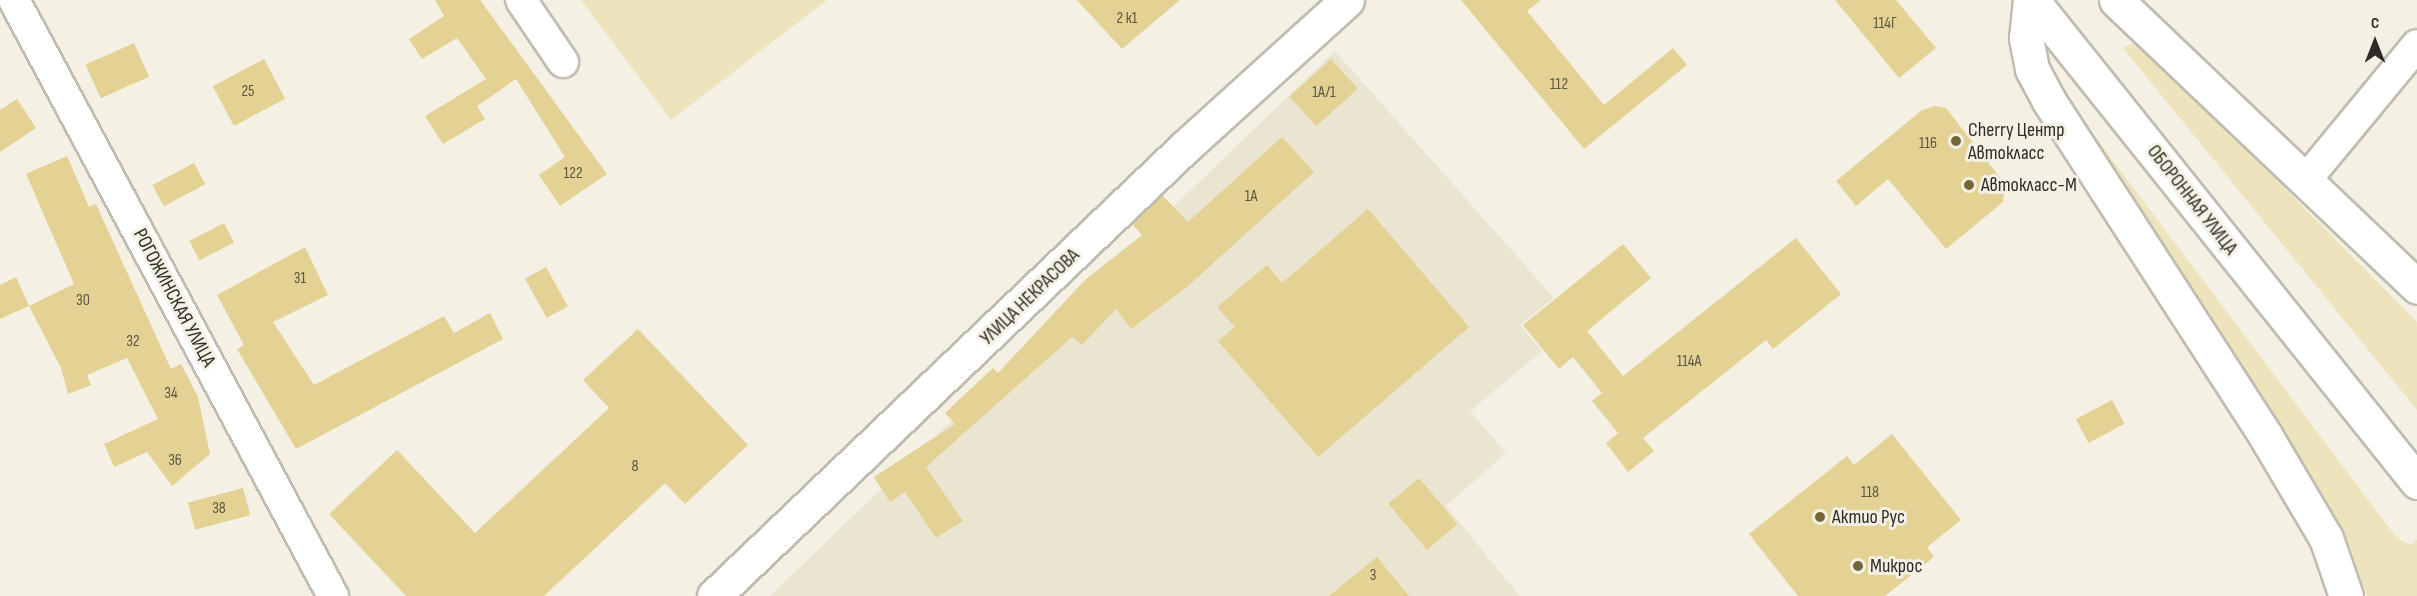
<!DOCTYPE html>
<html>
<head>
<meta charset="utf-8">
<style>
  body { margin:0 }
  #map { position:relative; width:2417px; height:596px; overflow:hidden; background:#f4f1e4; font-family:"Sofia Sans Condensed",sans-serif }
  div>[style] { position:absolute }
  .built>* { inset:0; background:#eae5d1 }
  .green>* { inset:0; background:#ede3bd }
  .building>* { inset:0; background:#e3d294; transform-origin:0 0 }
  .roads { filter:drop-shadow(2px 0 #bfbcb0) drop-shadow(-2px 0 #bfbcb0) drop-shadow(0 2px #bfbcb0) drop-shadow(0 -2px #bfbcb0) }
  .street>* { height:30px; margin:-15px; padding:0 15px; transform-origin:15px; border-radius:15px; background:#fff }
  .secondary>* { height:33px; margin:-16.5px; padding:0 16.5px; transform-origin:16.5px; border-radius:16.5px; background:#fff }
  .primary>* { height:33px; margin:-16.5px; padding:0 16.5px; transform-origin:16.5px; border-radius:16.5px; background:#fff }
  .dots>* { width:16px; height:16px; translate:-50% -50%; box-sizing:border-box; border:3px solid #f4f1e4; border-radius:50% }
  span { translate:-50% -50%; white-space:nowrap; text-align:center; line-height:1.15; -webkit-text-stroke:6px #f4f1e4; paint-order:stroke }
  .number-label { font-size:16px; color:#5a5642 }
  .number-label span { -webkit-text-stroke-width:0 }
  .poi-label { font-size:20px; color:#2d2c27 }
  .left { translate:0 -50%; text-align:left }
  .street-label { font-size:20px; color:#2d2c27 }
  .north { position:absolute; left:2345px; top:12px; width:60px; height:60px; -webkit-text-stroke:4px #f4f1e4; paint-order:stroke; rotate:0deg; font-size:16px; font-weight:700; line-height:24px; text-align:center; color:#2d2c27 }
  .north::after { content:''; display:block; margin:auto; width:21px; height:27px; background:#2d2c27; clip-path:polygon(50% 0,100% 100%,50% 72%,0 100%) }
</style>
</head>
<body>
<div id="map">
  <div class="built">
    <i style="clip-path:polygon(1335px 51px,1554px 298px,1520px 325px,1542px 351px,1470px 411px,1506px 453px,1446px 506px,1520px 596px,770px 596px)"></i>
  </div>
  <div class="green">
    <i style="clip-path:polygon(581px 0,827px 0,671px 120px)"></i>
    <i style="clip-path:polygon(2139px 41px,2417px 322px,2417px 410px,2123px 48px)"></i>
    <i style="clip-path:polygon(2083px 121px,2397px 538px,2411px 545px,2417px 539px,2417px 596px,2367px 596px,2334px 515px)"></i>
  </div>
  <div class="building">
    <i style="clip-path:polygon(435px 0,480px 0,607px 174px,560px 206px,539px 175px,565px 157px,516px 79px,477px 106px,485px 119px,443px 144px,425px 116px,486px 79px,457px 38px,422px 59px,409px 39px,444px 16px)"></i>
    <i style="clip-path:polygon(1077px 0,1180px 0,1122px 49px)"></i>
    <i style="clip-path:polygon(1461px 0,1541px 0,1527px 11px,1604px 105px,1673px 48px,1687px 65px,1584px 149px)"></i>
    <i style="clip-path:polygon(1835px 0,1896px 0,1936px 48px,1899px 78px)"></i>
    <i style="left:134px;top:43px;width:37px;height:53px;rotate:66deg"></i>
    <i style="left:264px;top:59px;width:45px;height:58px;rotate:62deg"></i>
    <i style="left:1331px;top:59px;width:40px;height:56px;rotate:48deg"></i>
    <i style="clip-path:polygon(17px 99px,36px 128px,0 152px,0 110px)"></i>
    <i style="clip-path:polygon(1935px 106px,1946px 108px,2005px 184px,2003px 202px,1946px 249px,1888px 179px,1856px 206px,1836px 181px,1922px 110px)"></i>
    <i style="clip-path:polygon(1282px 137px,1314px 172px,1188px 286px,1131px 329px,1116px 309px,1082px 345px,1072px 337px,926px 467px,963px 521px,936px 538px,905px 492px,890px 502px,874px 477px,955px 424px,945px 413px,993px 368px,998px 373px,1085px 280px,1142px 235px,1132px 224px,1162px 195px,1188px 222px)"></i>
    <i style="clip-path:polygon(67px 156px,89px 207px,96px 204px,171px 369px,181px 364px,198px 397px,210px 454px,172px 486px,147px 452px,114px 467px,104px 444px,158px 419px,127px 358px,87px 375px,91px 385px,68px 394px,61px 368px,29px 306px,74px 284px,26px 174px)"></i>
    <i style="left:194px;top:163px;width:24px;height:47px;rotate:62deg"></i>
    <i style="clip-path:polygon(1368px 209px,1469px 327px,1318px 457px,1218px 341px,1235px 327px,1217px 307px,1267px 265px,1282px 283px)"></i>
    <i style="left:224px;top:223px;width:22px;height:39px;rotate:63deg"></i>
    <i style="clip-path:polygon(1796px 238px,1841px 294px,1773px 349px,1766px 340px,1643px 438px,1654px 451px,1628px 472px,1606px 443px,1618px 433px,1592px 401px,1602px 393px,1573px 357px,1559px 369px,1523px 325px,1623px 244px,1651px 278px,1587px 331px,1623px 376px)"></i>
    <i style="clip-path:polygon(305px 247px,328px 295px,273px 322px,314px 385px,444px 316px,454px 333px,490px 313px,503px 339px,296px 449px,237px 349px,244px 345px,217px 295px)"></i>
    <i style="left:546px;top:267px;width:45px;height:24px;rotate:61deg"></i>
    <i style="clip-path:polygon(16px 277px,29px 306px,0 319px,0 285px)"></i>
    <i style="clip-path:polygon(638px 329px,748px 445px,685px 504px,665px 483px,544px 596px,406px 596px,329px 514px,397px 450px,475px 533px,609px 408px,583px 380px)"></i>
    <i style="left:2112px;top:400px;width:27px;height:41px;rotate:62deg"></i>
    <i style="clip-path:polygon(1892px 434px,1961px 520px,1927px 547px,1934px 557px,1885px 596px,1798px 596px,1749px 534px,1847px 456px,1854px 465px)"></i>
    <i style="left:1419px;top:478px;width:60px;height:40px;rotate:50deg"></i>
    <i style="left:243px;top:488px;width:28px;height:57px;rotate:75deg"></i>
    <i style="clip-path:polygon(1377px 557px,1409px 596px,1329px 596px)"></i>
  </div>
  <div class="roads">
    <div class="street">
      <i style="left:14px;top:0;width:676px;rotate:61.84deg"></i>
      <i style="left:521px;top:0;width:75px;rotate:55.9deg"></i>
      <i style="left:2305px;top:181px;width:176px;rotate:-50.5deg"></i>
    </div>
    <div class="secondary">
      <i style="left:714px;top:596px;width:649px;rotate:-43.63deg"></i>
      <i style="left:1184px;top:148px;width:220px;rotate:-42.2deg"></i>
    </div>
    <div class="primary">
      <i style="left:2030px;top:0;width:38px;rotate:96deg"></i>
      <i style="left:2026px;top:38px;width:32px;rotate:79deg"></i>
      <i style="left:2032px;top:69px;width:36px;rotate:62deg"></i>
      <i style="left:2049px;top:101px;width:398px;rotate:57.1deg"></i>
      <i style="left:2265px;top:435px;width:120px;rotate:59.4deg"></i>
      <i style="left:2326px;top:538px;width:61px;rotate:71deg"></i>
      <i style="left:2032px;top:0;width:617px;rotate:51.38deg"></i>
      <i style="left:2116px;top:0;width:416px;rotate:43.6deg"></i>
    </div>
  </div>
  <div class="dots">
    <i style="left:1956px;top:141px;background:#756735"></i>
    <i style="left:1969px;top:185px;background:#756735"></i>
    <i style="left:1820px;top:517px;background:#756735"></i>
    <i style="left:1858px;top:566px;background:#756735"></i>
  </div>
  <div class="number-label">
    <span style="left:1127px;top:19px">2 к1</span>
    <span style="left:1885px;top:24px">114Г</span>
    <span style="left:1559px;top:85px">112</span>
    <span style="left:248px;top:92px">25</span>
    <span style="left:1324px;top:93px">1А/1</span>
    <span style="left:1928px;top:144px">116</span>
    <span style="left:573px;top:174px">122</span>
    <span style="left:1251px;top:197px">1А</span>
    <span style="left:300px;top:279px">31</span>
    <span style="left:83px;top:301px">30</span>
    <span style="left:133px;top:342px">32</span>
    <span style="left:1689px;top:362px">114А</span>
    <span style="left:171px;top:394px">34</span>
    <span style="left:175px;top:461px">36</span>
    <span style="left:635px;top:467px">8</span>
    <span style="left:1870px;top:493px">118</span>
    <span style="left:219px;top:509px">38</span>
    <span style="left:1373px;top:576px">3</span>
  </div>
  <div class="poi-label">
    <span class="left" style="left:1968px;top:142px">Cherry Центр<br>Автокласс</span>
    <span class="left" style="left:1981px;top:185px">Автокласс-М</span>
    <span class="left" style="left:1832px;top:517px">Актио Рус</span>
    <span class="left" style="left:1870px;top:566px">Микрос</span>
  </div>
  <div class="street-label">
    <span style="left:2192px;top:200px;rotate:52deg">ОБОРОННАЯ УЛИЦА</span>
    <span style="left:1030px;top:297px;rotate:-44deg">УЛИЦА НЕКРАСОВА</span>
    <span style="left:174px;top:298px;rotate:62deg">РОГОЖИНСКАЯ УЛИЦА</span>
  </div>
  <div class="north">С</div>
</div>
</body>
</html>
